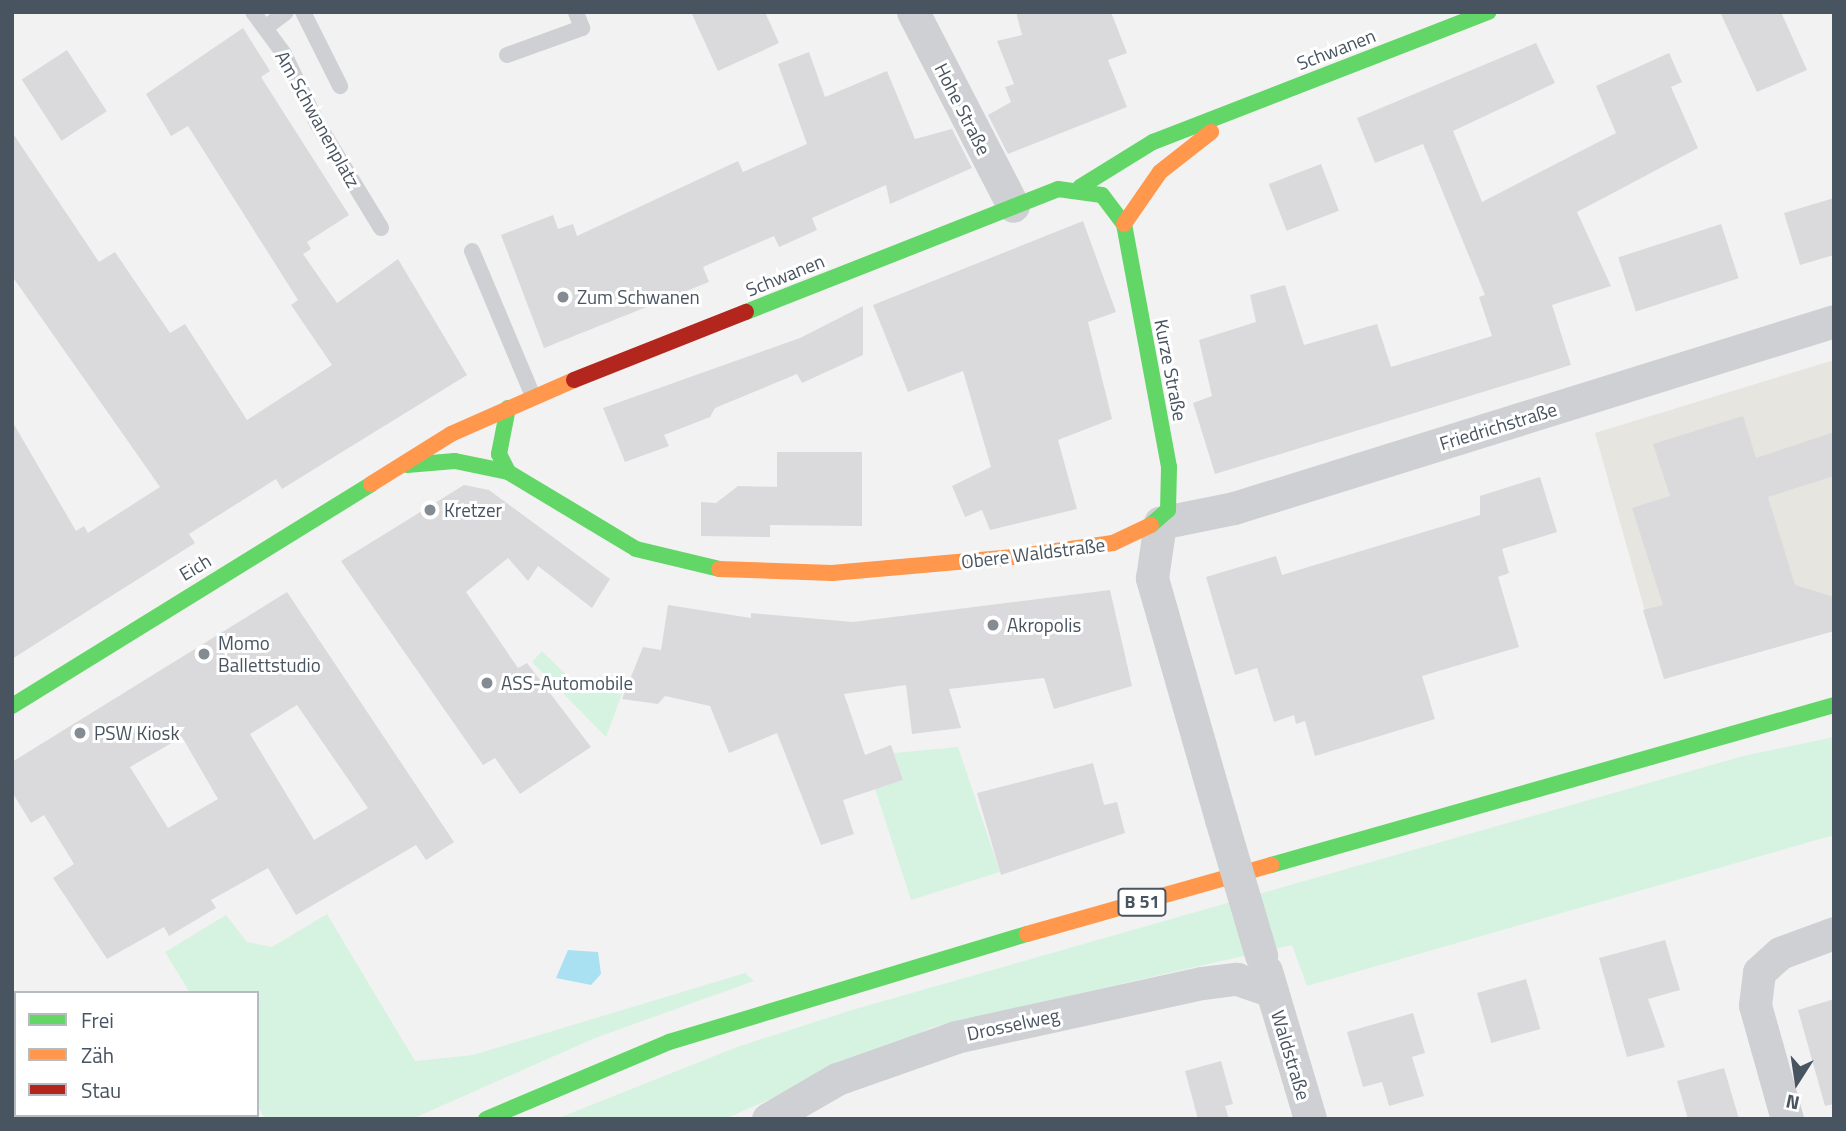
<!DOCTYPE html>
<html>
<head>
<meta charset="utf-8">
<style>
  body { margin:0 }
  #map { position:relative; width:1846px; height:1131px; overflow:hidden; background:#f3f2f2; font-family:"Titillium Web",sans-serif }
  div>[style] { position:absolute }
  .commercial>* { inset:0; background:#e6e5e0 }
  .green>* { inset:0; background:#d6f3e1 }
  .water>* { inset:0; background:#a9e1f2 }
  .building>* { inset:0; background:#dadadc; transform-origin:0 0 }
  .lane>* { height:16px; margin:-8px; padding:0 8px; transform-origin:8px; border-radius:8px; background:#ced0d3 }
  .street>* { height:33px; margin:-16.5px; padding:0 16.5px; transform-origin:16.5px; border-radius:16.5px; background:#ced0d3 }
  .fast>* { height:16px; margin:-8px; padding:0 8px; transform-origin:8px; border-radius:8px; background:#63d668 }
  .slow>* { height:16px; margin:-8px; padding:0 8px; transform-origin:8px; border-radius:8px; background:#ff974d }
  .jam>* { height:16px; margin:-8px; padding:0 8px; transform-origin:8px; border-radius:8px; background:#b3261e }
  .street-bridge>* { height:33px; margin:-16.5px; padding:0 16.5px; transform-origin:16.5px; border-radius:16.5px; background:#ced0d3 }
  .dots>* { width:19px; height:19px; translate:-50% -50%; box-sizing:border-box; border:4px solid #fff; border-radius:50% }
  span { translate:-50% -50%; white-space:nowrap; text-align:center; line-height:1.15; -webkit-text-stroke:6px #fff; paint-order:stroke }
  .shield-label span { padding:2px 5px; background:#fff; border:2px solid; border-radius:5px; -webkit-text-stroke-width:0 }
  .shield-label { font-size:18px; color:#485460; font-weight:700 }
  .street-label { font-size:19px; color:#485460 }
  .poi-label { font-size:19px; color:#485460 }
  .left { translate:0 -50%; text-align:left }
  .frame { position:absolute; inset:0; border:14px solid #485460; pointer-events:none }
  .legend { position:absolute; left:14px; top:991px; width:245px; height:126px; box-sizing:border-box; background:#fff; border:2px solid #b6bbbf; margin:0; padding:9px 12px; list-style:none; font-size:21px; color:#485460 }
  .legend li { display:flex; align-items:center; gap:14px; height:35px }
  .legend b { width:35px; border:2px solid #b6bbbf }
  .north { position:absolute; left:1762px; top:1047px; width:70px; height:70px; -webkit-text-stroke:5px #fff; paint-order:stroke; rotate:192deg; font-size:19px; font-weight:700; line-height:28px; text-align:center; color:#485460 }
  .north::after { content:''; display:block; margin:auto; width:24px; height:32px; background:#485460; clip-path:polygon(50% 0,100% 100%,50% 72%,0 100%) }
</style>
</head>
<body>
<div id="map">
  <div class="commercial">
    <i style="clip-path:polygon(1834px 360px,1834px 631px,1664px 679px,1595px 433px)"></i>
  </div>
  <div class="green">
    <i style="clip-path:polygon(542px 651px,579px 687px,622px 694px,606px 737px,532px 662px)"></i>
    <i style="clip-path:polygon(1834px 737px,1834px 835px,1307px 986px,1292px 945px,933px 1027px,725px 1119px,556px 1119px,737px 1047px,852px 1010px,1743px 756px)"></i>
    <i style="clip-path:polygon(958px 747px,1000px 872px,911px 900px,864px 755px,879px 788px,903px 780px,894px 753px)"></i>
    <i style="clip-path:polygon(327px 914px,415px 1061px,473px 1055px,745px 973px,754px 981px,595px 1038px,412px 1119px,265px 1119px,257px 1105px,257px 993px,190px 993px,165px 952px,226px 915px,247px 942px,272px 947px)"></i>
  </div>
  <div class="water">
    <i style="clip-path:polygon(568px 950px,598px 952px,601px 974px,591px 985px,556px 978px)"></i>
  </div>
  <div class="building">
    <i style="clip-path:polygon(691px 12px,765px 12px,779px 43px,718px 71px)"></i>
    <i style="clip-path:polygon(1016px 12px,1111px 12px,1127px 53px,1108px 60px,1127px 107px,1008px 154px,988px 115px,1011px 102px,1005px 87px,1014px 84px,997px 41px,1022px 35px)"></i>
    <i style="clip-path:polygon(1720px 12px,1781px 12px,1807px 70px,1757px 92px)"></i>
    <i style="clip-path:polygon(243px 28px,270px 71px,261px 77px,349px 215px,307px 242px,311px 249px,303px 254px,337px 303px,398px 259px,467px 375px,282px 489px,276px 479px,189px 534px,195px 543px,12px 659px,12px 421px,76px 531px,84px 526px,88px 533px,160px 487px,12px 276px,12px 132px,99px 262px,115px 252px,170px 333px,185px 324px,247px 420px,332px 365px,291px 305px,298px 300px,188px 126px,171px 136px,146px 94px)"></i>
    <i style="clip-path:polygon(1536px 43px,1555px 83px,1453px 131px,1482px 202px,1616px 133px,1596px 86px,1669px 53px,1682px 82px,1671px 87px,1698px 148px,1577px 212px,1611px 286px,1552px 305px,1571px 365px,1215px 474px,1193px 403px,1212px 396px,1199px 340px,1256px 322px,1250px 295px,1285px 285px,1304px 345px,1377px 324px,1391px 367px,1492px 336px,1479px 297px,1485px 295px,1423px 144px,1375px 163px,1357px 118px)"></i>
    <i style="left:67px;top:50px;width:73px;height:54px;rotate:57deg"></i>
    <i style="clip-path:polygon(809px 52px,825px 97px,887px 71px,915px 139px,952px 129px,972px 168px,890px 204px,886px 185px,812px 218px,817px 230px,779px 247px,774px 236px,703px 267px,709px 282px,544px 348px,501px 235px,553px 215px,558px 229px,573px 224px,577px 236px,738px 161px,743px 172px,807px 144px,778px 64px)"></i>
    <i style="left:1321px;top:164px;width:50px;height:56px;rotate:69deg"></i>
    <i style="clip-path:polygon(1834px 198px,1834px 255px,1800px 265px,1784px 213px)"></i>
    <i style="clip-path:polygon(1083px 221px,1116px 312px,1088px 322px,1112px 419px,1058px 440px,1077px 509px,990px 530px,982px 510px,965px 517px,952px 486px,991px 467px,963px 371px,908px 392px,873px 305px)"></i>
    <i style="left:1721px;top:224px;width:57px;height:108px;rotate:72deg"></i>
    <i style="clip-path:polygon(863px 306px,863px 355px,802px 383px,797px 374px,715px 408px,710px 417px,664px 435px,669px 446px,625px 462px,603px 408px,800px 338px)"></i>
    <i style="clip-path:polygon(1743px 416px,1756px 458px,1834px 432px,1834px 476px,1768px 497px,1795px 585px,1834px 597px,1834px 631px,1664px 679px,1643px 610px,1663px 605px,1632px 508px,1670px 496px,1653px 444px)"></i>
    <i style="clip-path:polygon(777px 452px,862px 452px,862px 526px,770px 525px,770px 537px,701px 536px,701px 502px,716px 503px,738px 486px,777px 487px)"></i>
    <i style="clip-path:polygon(1540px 477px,1557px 532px,1502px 549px,1509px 573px,1498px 577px,1519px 647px,1422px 676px,1435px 719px,1315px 756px,1305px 721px,1296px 724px,1294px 715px,1274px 722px,1257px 668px,1235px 675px,1206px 577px,1276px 556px,1282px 575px,1480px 515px,1480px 496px)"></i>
    <i style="clip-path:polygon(464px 485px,489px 490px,610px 579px,592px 608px,538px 566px,528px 581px,508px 558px,466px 592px,518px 668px,527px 663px,591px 747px,520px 794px,495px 758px,483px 765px,341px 561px)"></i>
    <i style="clip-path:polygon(1110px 590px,1132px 686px,1054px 709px,1044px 678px,949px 689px,961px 728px,912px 734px,906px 685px,844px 694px,865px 755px,891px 745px,903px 780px,843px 800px,854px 834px,821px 845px,777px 733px,729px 753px,710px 706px,665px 696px,658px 704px,622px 699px,643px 647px,661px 650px,668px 605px,751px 618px,751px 613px,853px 622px)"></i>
    <i style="clip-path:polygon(evenodd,287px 592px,454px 842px,426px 860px,416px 845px,296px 915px,268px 868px,211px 900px,216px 908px,169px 936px,164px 927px,107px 959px,53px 878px,74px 864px,44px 815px,31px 823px,12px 792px,12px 762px,287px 592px,297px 705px,368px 808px,314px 840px,250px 734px,297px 705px,287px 592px,182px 737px,218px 799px,168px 828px,130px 767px,182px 737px)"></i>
    <i style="clip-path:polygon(1093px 763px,1104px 805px,1117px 802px,1125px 833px,1001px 875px,977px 793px)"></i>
    <i style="clip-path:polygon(1665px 940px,1680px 990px,1648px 999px,1665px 1047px,1627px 1057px,1599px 958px)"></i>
    <i style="left:1526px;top:979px;width:52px;height:51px;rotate:74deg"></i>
    <i style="clip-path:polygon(1834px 999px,1834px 1104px,1825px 1106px,1798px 1010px)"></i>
    <i style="clip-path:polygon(1413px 1013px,1425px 1053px,1412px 1057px,1424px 1096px,1389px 1106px,1382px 1082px,1363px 1087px,1347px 1032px)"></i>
    <i style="clip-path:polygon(1221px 1061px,1233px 1104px,1225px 1106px,1229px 1119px,1198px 1119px,1185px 1071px)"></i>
    <i style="clip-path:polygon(1724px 1068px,1739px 1119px,1688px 1119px,1677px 1081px)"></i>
  </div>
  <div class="lane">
    <i style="left:253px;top:12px;width:52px;rotate:53.6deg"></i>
    <i style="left:284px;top:54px;width:76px;rotate:64.4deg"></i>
    <i style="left:317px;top:123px;width:123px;rotate:58.6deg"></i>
    <i style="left:303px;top:12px;width:83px;rotate:63.4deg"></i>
    <i style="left:265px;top:28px;width:26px;rotate:-37deg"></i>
    <i style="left:507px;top:55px;width:80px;rotate:-19.8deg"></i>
    <i style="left:582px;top:28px;width:17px;rotate:-111deg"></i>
    <i style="left:472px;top:251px;width:157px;rotate:67.2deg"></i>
  </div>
  <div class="street">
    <i style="left:913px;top:12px;width:218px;rotate:62.7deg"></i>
    <i style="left:1221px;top:819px;width:251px;rotate:-106deg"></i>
    <i style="left:1152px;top:578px;width:56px;rotate:-81.7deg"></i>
    <i style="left:1160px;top:523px;width:76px;rotate:-11.5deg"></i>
    <i style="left:1234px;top:508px;width:628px;rotate:-17.31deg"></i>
    <i style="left:1266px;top:971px;width:154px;rotate:73.4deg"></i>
    <i style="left:768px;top:1119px;width:80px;rotate:-30.1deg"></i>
    <i style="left:837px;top:1079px;width:126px;rotate:-19.4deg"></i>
    <i style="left:956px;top:1037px;width:252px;rotate:-12.4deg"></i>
    <i style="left:1202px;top:983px;width:35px;rotate:-7deg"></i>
    <i style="left:1237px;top:979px;width:36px;rotate:19deg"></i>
    <i style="left:1787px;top:1119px;width:118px;rotate:-105.7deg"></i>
    <i style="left:1755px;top:1005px;width:33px;rotate:-83deg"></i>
    <i style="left:1759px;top:972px;width:28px;rotate:-42deg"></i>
    <i style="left:1780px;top:953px;width:58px;rotate:-20.3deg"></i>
  </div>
  <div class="fast">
    <i style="left:1080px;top:187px;width:86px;rotate:-31.7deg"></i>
    <i style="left:1153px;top:142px;width:360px;rotate:-21.2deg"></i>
    <i style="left:746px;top:312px;width:335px;rotate:-21.5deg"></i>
    <i style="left:1058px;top:189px;width:44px;rotate:7.8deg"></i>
    <i style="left:1102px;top:195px;width:36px;rotate:53deg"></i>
    <i style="left:1124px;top:224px;width:247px;rotate:79.5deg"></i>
    <i style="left:1169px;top:467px;width:43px;rotate:91.3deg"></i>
    <i style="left:1168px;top:510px;width:23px;rotate:139deg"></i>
    <i style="left:508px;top:408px;width:47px;rotate:101.1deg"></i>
    <i style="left:499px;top:454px;width:20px;rotate:63deg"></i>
    <i style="left:508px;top:472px;width:149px;rotate:31deg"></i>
    <i style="left:636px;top:549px;width:85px;rotate:13.5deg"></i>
    <i style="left:407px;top:465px;width:48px;rotate:-4.8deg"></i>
    <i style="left:455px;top:461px;width:54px;rotate:11.7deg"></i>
    <i style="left:12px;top:706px;width:422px;rotate:-31.7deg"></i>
    <i style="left:1271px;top:865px;width:585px;rotate:-15.86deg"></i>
    <i style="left:486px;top:1119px;width:199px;rotate:-22.8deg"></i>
    <i style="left:669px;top:1042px;width:374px;rotate:-16.8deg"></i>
  </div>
  <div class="slow">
    <i style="left:1124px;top:224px;width:63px;rotate:-55.3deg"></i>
    <i style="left:1160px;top:172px;width:65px;rotate:-38.1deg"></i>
    <i style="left:371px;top:484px;width:94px;rotate:-32deg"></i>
    <i style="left:451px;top:434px;width:134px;rotate:-23.7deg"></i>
    <i style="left:719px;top:569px;width:113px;rotate:2deg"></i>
    <i style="left:832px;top:573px;width:174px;rotate:-5deg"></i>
    <i style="left:1005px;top:558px;width:109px;rotate:-7.9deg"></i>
    <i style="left:1113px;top:543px;width:42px;rotate:-25.3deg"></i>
    <i style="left:1027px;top:934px;width:254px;rotate:-15.8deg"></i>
  </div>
  <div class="jam">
    <i style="left:574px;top:380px;width:185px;rotate:-21.6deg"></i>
  </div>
  <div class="street-bridge">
    <i style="left:1221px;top:819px;width:142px;rotate:73.6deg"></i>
  </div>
  <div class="dots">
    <i style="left:563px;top:297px;background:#848b93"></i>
    <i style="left:430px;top:510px;background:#848b93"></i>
    <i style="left:993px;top:625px;background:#848b93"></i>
    <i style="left:204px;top:654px;background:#848b93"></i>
    <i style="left:487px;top:683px;background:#848b93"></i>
    <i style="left:80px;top:733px;background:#848b93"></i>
  </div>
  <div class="shield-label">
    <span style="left:1142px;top:902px">B 51</span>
  </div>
  <div class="street-label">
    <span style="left:1336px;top:49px;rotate:-21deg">Schwanen</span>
    <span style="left:963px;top:109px;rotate:63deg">Hohe Straße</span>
    <span style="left:318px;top:119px;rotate:61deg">Am Schwanenplatz</span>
    <span style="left:785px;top:275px;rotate:-22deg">Schwanen</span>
    <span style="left:1171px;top:370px;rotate:79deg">Kurze Straße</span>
    <span style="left:1498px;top:426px;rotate:-17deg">Friedrichstraße</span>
    <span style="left:1033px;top:553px;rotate:-7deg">Obere Waldstraße</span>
    <span style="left:195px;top:567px;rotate:-31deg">Eich</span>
    <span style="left:1013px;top:1024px;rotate:-12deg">Drosselweg</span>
    <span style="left:1291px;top:1055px;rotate:73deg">Waldstraße</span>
  </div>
  <div class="poi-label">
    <span class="left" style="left:577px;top:297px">Zum Schwanen</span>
    <span class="left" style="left:444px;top:510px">Kretzer</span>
    <span class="left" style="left:1007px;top:625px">Akropolis</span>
    <span class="left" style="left:218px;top:654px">Momo<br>Ballettstudio</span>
    <span class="left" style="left:501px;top:683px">ASS-Automobile</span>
    <span class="left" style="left:94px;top:733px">PSW Kiosk</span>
  </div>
  <div class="frame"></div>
  <ul class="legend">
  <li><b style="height:9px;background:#63d668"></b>Frei</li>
  <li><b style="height:9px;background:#ff974d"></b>Zäh</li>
  <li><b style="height:9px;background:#b3261e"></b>Stau</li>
  </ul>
  <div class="north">N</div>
</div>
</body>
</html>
